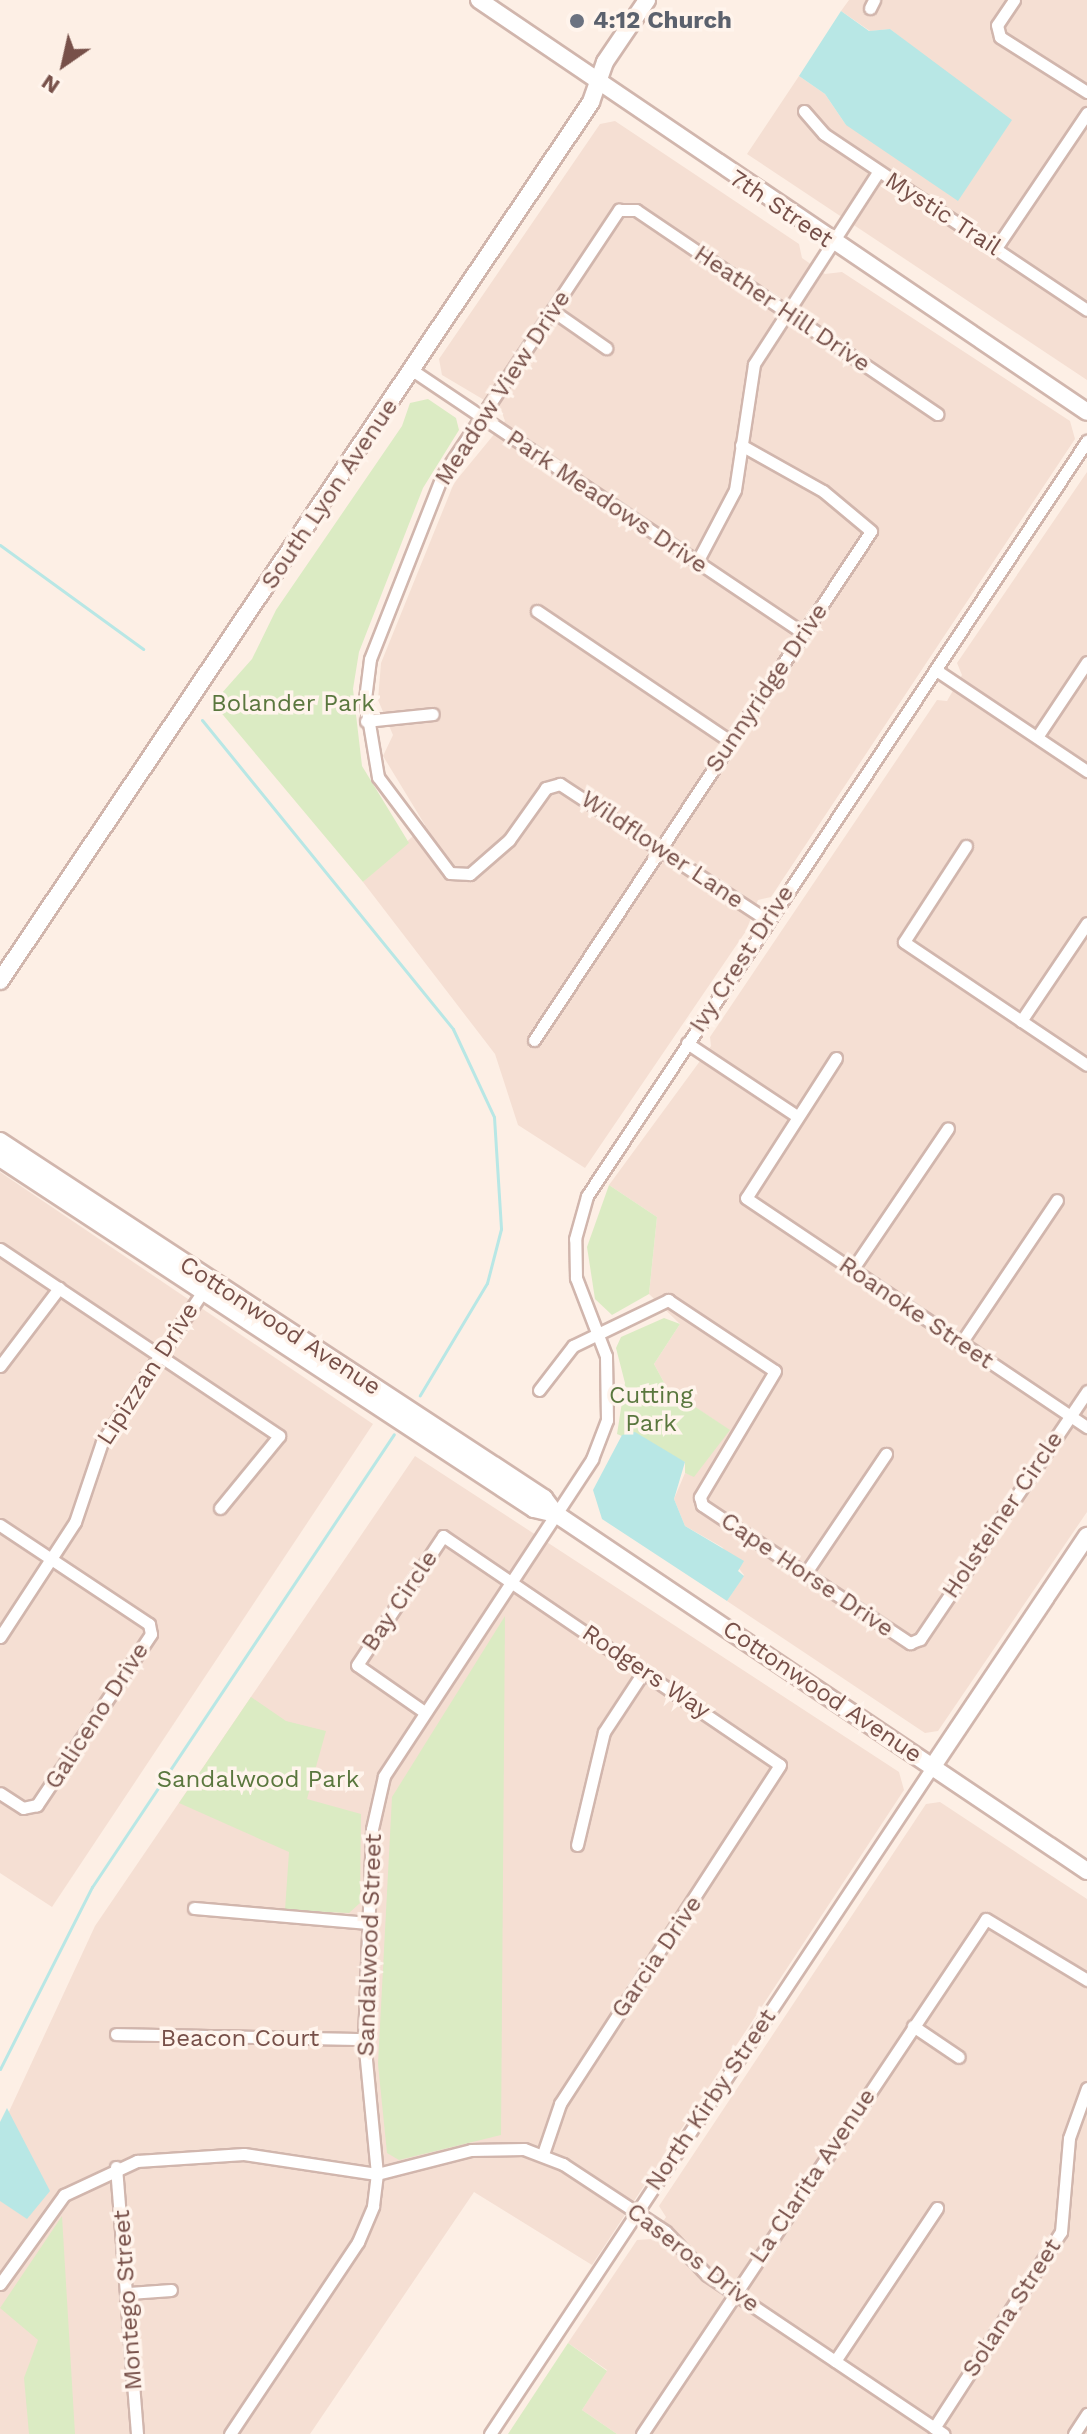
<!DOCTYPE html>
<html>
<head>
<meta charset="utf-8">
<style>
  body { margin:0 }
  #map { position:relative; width:1087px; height:2434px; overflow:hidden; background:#fdefe5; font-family:"Work Sans",sans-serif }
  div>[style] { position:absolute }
  .residential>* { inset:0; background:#f5dfd3 }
  .green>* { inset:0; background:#dbebc3 }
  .water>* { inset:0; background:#b8e7e5 }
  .stream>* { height:3px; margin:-1.5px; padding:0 1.5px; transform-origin:1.5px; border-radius:1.5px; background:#b8e7e5 }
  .roads { filter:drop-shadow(2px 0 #d1b6ad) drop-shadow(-2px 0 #d1b6ad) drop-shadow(0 2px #d1b6ad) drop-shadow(0 -2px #d1b6ad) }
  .street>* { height:11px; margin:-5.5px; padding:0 5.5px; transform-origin:5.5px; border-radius:5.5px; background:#fff }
  .secondary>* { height:16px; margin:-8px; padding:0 8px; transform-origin:8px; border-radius:8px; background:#fff }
  .dots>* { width:22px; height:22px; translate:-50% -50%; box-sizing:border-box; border:4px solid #fff4ec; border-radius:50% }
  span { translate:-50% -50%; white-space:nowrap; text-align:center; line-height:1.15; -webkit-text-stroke:7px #fff4ec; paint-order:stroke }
  .worship-label { font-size:24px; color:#5b616d; font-weight:700 }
  .left { translate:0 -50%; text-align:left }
  .street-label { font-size:24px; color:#775049 }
  .park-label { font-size:24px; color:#5a773e }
  .north { position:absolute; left:24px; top:24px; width:80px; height:80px; -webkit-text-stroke:6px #fff4ec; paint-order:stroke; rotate:214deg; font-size:22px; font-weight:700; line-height:32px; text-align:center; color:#775049 }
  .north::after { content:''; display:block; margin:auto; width:28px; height:36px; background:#775049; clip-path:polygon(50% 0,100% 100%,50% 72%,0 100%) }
</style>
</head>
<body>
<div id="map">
  <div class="residential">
    <i style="clip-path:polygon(849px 0,1087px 0,1087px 380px,747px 154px,799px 76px,825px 94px,846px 125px,963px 86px,890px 29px,870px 31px,841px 11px)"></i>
    <i style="clip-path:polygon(615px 121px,799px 244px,802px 258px,825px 274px,842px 272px,1070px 421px,1075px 439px,771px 897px,758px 900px,746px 931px,585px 1168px,518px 1125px,495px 1054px,363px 882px,425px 825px,383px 756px,393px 735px,378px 700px,381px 663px,454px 483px,505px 421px,501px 410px,442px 375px,439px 359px,600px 124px)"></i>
    <i style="clip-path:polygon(1087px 472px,1087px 1512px,938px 1731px,925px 1733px,727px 1601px,744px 1575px,722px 1547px,685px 1526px,674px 1499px,685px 1473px,694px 1476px,729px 1430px,667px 1388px,654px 1364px,680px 1324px,649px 1294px,657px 1217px,609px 1185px,711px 1046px,710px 1037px,937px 700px,947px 701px,962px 675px,957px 663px)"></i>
    <i style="clip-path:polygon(0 1172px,373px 1424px,52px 1907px,0 1873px)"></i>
    <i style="clip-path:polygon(415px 1456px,899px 1772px,904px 1790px,592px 2265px,474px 2192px,310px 2434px,0 2434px,0 2131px,95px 1926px)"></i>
    <i style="clip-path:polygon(940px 1802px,1087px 1899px,1087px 2434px,617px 2434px,582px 2410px,607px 2370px,568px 2343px,637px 2240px,651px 2239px,666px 2217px,659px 2206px,926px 1804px)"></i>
  </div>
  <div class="green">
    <i style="clip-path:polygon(428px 399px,456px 418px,459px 430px,423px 488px,359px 652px,353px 689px,362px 766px,409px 843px,363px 882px,213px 703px,252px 659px,276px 610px,402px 426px,410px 403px)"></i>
    <i style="clip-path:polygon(609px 1185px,657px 1217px,649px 1294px,612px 1315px,595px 1299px,587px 1247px)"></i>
    <i style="clip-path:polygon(664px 1318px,680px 1324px,654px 1364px,667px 1388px,730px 1430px,694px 1477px,685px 1473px,685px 1462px,617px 1434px,625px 1383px,616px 1348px,621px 1337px)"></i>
    <i style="clip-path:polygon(505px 1616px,501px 2135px,399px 2160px,387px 2153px,378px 2064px,392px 1797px)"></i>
    <i style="clip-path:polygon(251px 1697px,286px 1721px,326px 1731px,307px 1799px,361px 1814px,360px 1903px,349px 1913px,285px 1910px,289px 1852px,179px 1803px)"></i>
    <i style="clip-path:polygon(62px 2216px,75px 2434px,29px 2434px,24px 2378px,38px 2340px,0 2308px)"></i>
    <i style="clip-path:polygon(568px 2343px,607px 2371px,582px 2410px,617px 2434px,508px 2434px)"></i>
  </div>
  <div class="water">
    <i style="clip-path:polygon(841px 11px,869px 31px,890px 29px,1012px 120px,958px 201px,846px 125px,825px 94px,799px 76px)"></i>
    <i style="clip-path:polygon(635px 1432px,685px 1462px,674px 1499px,685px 1526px,744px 1561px,738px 1571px,744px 1576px,727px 1601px,602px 1519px,593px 1490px,622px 1435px)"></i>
    <i style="clip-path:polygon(7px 2108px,50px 2191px,27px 2219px,0 2201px,0 2122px)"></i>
  </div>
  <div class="stream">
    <i style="left:0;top:545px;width:177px;rotate:36deg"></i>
    <i style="left:202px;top:720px;width:398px;rotate:50.9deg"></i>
    <i style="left:453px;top:1029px;width:97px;rotate:65deg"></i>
    <i style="left:494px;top:1117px;width:112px;rotate:86.4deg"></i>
    <i style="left:501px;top:1229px;width:56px;rotate:104.5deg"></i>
    <i style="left:487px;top:1283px;width:131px;rotate:120.9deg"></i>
    <i style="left:0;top:2069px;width:204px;rotate:-63.2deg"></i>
    <i style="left:92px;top:1887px;width:544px;rotate:-56.31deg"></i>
  </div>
  <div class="roads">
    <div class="street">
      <i style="left:1014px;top:0;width:30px;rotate:124deg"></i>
      <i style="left:997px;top:25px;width:12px;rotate:76deg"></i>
      <i style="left:1000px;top:37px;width:103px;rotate:32.3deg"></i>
      <i style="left:870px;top:8px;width:9px;rotate:-63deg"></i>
      <i style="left:804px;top:111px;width:30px;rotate:49deg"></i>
      <i style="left:824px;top:134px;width:316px;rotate:33.8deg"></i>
      <i style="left:996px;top:248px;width:163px;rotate:-56deg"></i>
      <i style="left:553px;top:311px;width:65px;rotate:34.9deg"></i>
      <i style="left:412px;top:370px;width:471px;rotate:33.9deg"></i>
      <i style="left:697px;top:562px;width:81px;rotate:-62.2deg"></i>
      <i style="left:735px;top:490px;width:127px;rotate:-81.4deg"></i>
      <i style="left:754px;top:364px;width:229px;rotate:-57.1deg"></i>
      <i style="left:537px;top:611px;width:234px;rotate:34deg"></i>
      <i style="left:936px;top:670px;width:182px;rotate:33.8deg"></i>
      <i style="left:366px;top:721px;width:67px;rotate:-6deg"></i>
      <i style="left:1037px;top:737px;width:90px;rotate:-56.3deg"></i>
      <i style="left:966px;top:846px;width:114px;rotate:122.9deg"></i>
      <i style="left:904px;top:942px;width:220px;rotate:33.9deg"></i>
      <i style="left:767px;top:920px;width:248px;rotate:-146.7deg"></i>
      <i style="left:560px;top:784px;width:15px;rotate:164deg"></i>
      <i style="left:546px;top:788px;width:64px;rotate:125.4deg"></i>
      <i style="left:509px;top:840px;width:52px;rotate:138.9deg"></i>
      <i style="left:470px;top:874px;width:20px;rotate:-177deg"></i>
      <i style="left:450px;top:873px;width:120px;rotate:-126.9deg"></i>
      <i style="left:378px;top:777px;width:79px;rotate:-99.5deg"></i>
      <i style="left:365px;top:699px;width:40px;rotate:-82.9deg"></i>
      <i style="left:370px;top:659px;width:197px;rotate:-68.5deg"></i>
      <i style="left:442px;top:476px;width:320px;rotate:-56.4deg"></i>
      <i style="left:619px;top:210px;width:17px"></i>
      <i style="left:636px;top:210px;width:364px;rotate:34.1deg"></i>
      <i style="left:1021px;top:1021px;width:118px;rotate:-56deg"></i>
      <i style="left:534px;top:1040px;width:610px;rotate:-56.49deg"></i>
      <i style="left:871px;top:531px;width:62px;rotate:-140.2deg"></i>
      <i style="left:823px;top:491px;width:94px;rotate:-150.7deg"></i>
      <i style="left:687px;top:1043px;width:132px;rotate:33.6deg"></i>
      <i style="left:836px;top:1058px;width:166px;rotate:122.7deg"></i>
      <i style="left:746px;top:1198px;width:411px;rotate:33.9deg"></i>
      <i style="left:0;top:1249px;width:336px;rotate:33.8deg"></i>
      <i style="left:279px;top:1436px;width:93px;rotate:129.3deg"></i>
      <i style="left:852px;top:1270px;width:171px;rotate:-55.9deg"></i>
      <i style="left:961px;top:1343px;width:172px;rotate:-56.1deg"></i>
      <i style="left:0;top:1366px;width:98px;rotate:-52.9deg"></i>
      <i style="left:539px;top:1390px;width:56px;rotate:-52.3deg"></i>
      <i style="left:573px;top:1346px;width:106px;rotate:-25.8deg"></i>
      <i style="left:668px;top:1300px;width:128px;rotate:33.6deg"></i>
      <i style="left:775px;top:1371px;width:147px;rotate:120.8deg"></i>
      <i style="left:700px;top:1497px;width:8px;rotate:76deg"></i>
      <i style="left:702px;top:1505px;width:250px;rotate:33.6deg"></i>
      <i style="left:910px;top:1643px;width:11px;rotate:-22deg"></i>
      <i style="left:920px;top:1639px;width:299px;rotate:-56deg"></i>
      <i style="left:0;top:1525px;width:179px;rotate:33.6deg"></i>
      <i style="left:149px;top:1624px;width:10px;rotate:79deg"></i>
      <i style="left:151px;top:1634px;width:206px;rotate:123.7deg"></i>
      <i style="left:37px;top:1805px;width:14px;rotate:168deg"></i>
      <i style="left:23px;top:1808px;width:27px;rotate:-147deg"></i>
      <i style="left:805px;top:1574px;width:145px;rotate:-56deg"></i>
      <i style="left:0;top:1637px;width:137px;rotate:-56.9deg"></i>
      <i style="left:75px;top:1522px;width:84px;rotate:-71.4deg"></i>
      <i style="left:102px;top:1442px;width:185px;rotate:-56.2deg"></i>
      <i style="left:423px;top:1711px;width:80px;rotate:-145.1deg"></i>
      <i style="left:357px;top:1665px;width:155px;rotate:-56.3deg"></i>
      <i style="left:443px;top:1536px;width:407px;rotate:34.2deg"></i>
      <i style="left:780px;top:1765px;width:404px;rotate:123deg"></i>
      <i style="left:560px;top:2104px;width:53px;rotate:108.8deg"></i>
      <i style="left:577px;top:1845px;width:116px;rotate:-76.6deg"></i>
      <i style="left:604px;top:1732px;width:73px;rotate:-56.7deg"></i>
      <i style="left:194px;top:1908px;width:175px;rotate:4.9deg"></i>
      <i style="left:913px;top:2026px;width:55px;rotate:34deg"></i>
      <i style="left:116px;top:2034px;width:248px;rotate:1.2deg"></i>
      <i style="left:116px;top:2167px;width:268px;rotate:85.5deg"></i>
      <i style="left:0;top:2284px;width:110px;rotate:-54.3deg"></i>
      <i style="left:64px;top:2195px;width:81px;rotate:-25deg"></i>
      <i style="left:137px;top:2161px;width:107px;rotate:-3.7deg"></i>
      <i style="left:244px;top:2154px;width:134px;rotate:8.6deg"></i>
      <i style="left:377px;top:2174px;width:97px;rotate:-14.3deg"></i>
      <i style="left:471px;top:2150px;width:53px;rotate:-1.1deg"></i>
      <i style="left:524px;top:2149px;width:42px;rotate:21deg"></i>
      <i style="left:563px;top:2164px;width:123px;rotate:33.4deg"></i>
      <i style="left:666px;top:2232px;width:59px;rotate:46.4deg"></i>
      <i style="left:707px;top:2275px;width:285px;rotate:33.9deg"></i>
      <i style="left:129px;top:2293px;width:42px;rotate:-4.1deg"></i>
      <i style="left:835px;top:2361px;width:184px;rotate:-56.3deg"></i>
      <i style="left:934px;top:2428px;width:234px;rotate:-57.1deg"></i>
      <i style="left:1061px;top:2232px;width:94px;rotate:-85.1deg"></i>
      <i style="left:1069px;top:2138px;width:53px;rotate:-70.2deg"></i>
      <i style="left:230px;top:2434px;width:231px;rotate:-56.3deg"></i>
      <i style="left:358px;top:2242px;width:39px;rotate:-67deg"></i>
      <i style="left:373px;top:2206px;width:32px;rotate:-83deg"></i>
      <i style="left:377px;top:2174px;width:136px;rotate:-95.5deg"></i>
      <i style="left:364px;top:2039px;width:210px;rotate:-87.8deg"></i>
      <i style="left:372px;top:1829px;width:54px;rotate:-77.2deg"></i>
      <i style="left:384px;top:1776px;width:379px;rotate:-56.7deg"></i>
      <i style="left:592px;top:1459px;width:42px;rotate:-69deg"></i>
      <i style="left:607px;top:1420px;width:64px;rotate:-90.9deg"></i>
      <i style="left:606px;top:1356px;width:84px;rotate:-111deg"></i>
      <i style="left:576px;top:1278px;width:39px;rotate:-91deg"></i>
      <i style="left:575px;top:1239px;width:45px;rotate:-74.4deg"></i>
      <i style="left:587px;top:1196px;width:906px;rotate:-56.49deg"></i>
      <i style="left:490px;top:2434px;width:802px;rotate:-56.45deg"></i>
      <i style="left:642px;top:2434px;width:619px;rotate:-56.26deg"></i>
      <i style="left:986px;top:1919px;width:118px;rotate:31.1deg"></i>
      <i style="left:1074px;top:2434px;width:24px;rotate:-57deg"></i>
    </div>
    <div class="secondary">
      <i style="left:479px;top:0;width:734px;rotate:34.12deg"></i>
      <i style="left:0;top:981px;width:1059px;rotate:-56.08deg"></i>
      <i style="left:591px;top:102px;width:42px;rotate:-70.7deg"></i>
      <i style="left:605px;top:62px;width:75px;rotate:-55.9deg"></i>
      <i style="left:0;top:1141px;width:651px;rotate:33.27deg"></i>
      <i style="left:544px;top:1498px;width:20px;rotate:53deg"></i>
      <i style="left:556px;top:1514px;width:640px;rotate:33.91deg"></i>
      <i style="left:0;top:1158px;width:639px;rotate:33.32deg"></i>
      <i style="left:534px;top:1509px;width:23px;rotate:13deg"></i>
      <i style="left:933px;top:1766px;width:277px;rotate:-56.2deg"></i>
    </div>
  </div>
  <div class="dots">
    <i style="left:577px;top:21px;background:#6b7280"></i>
  </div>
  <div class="worship-label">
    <span class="left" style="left:593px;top:21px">4:12 Church</span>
  </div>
  <div class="street-label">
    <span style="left:781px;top:209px;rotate:34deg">7th Street</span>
    <span style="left:943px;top:214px;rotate:33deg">Mystic Trail</span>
    <span style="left:782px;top:309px;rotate:34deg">Heather Hill Drive</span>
    <span style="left:503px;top:388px;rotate:-57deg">Meadow View Drive</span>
    <span style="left:330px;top:494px;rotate:-56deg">South Lyon Avenue</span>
    <span style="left:607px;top:502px;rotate:34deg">Park Meadows Drive</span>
    <span style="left:767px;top:688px;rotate:-56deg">Sunnyridge Drive</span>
    <span style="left:662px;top:850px;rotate:34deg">Wildflower Lane</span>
    <span style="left:742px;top:959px;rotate:-57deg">Ivy Crest Drive</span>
    <span style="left:916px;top:1313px;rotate:34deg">Roanoke Street</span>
    <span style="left:280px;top:1326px;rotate:33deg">Cottonwood Avenue</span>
    <span style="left:148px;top:1374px;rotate:-57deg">Lipizzan Drive</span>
    <span style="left:1003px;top:1515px;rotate:-56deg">Holsteiner Circle</span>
    <span style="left:807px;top:1575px;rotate:34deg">Cape Horse Drive</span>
    <span style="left:400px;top:1601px;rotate:-56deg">Bay Circle</span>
    <span style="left:646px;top:1672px;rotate:34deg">Rodgers Way</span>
    <span style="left:822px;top:1692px;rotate:34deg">Cottonwood Avenue</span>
    <span style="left:97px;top:1716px;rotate:-57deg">Galiceno Drive</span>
    <span style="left:370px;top:1945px;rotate:-88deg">Sandalwood Street</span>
    <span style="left:657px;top:1957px;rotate:-56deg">Garcia Drive</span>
    <span style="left:240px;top:2039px">Beacon Court</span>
    <span style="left:711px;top:2100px;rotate:-56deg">North Kirby Street</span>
    <span style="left:813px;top:2176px;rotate:-56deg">La Clarita Avenue</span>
    <span style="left:693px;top:2258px;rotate:38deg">Caseros Drive</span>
    <span style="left:128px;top:2300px;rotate:-94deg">Montego Street</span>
    <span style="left:1012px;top:2308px;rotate:-57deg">Solana Street</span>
  </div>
  <div class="park-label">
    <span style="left:293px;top:704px">Bolander Park</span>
    <span style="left:651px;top:1410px">Cutting<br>Park</span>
    <span style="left:258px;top:1780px">Sandalwood Park</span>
  </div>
  <div class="north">N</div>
</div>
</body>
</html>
